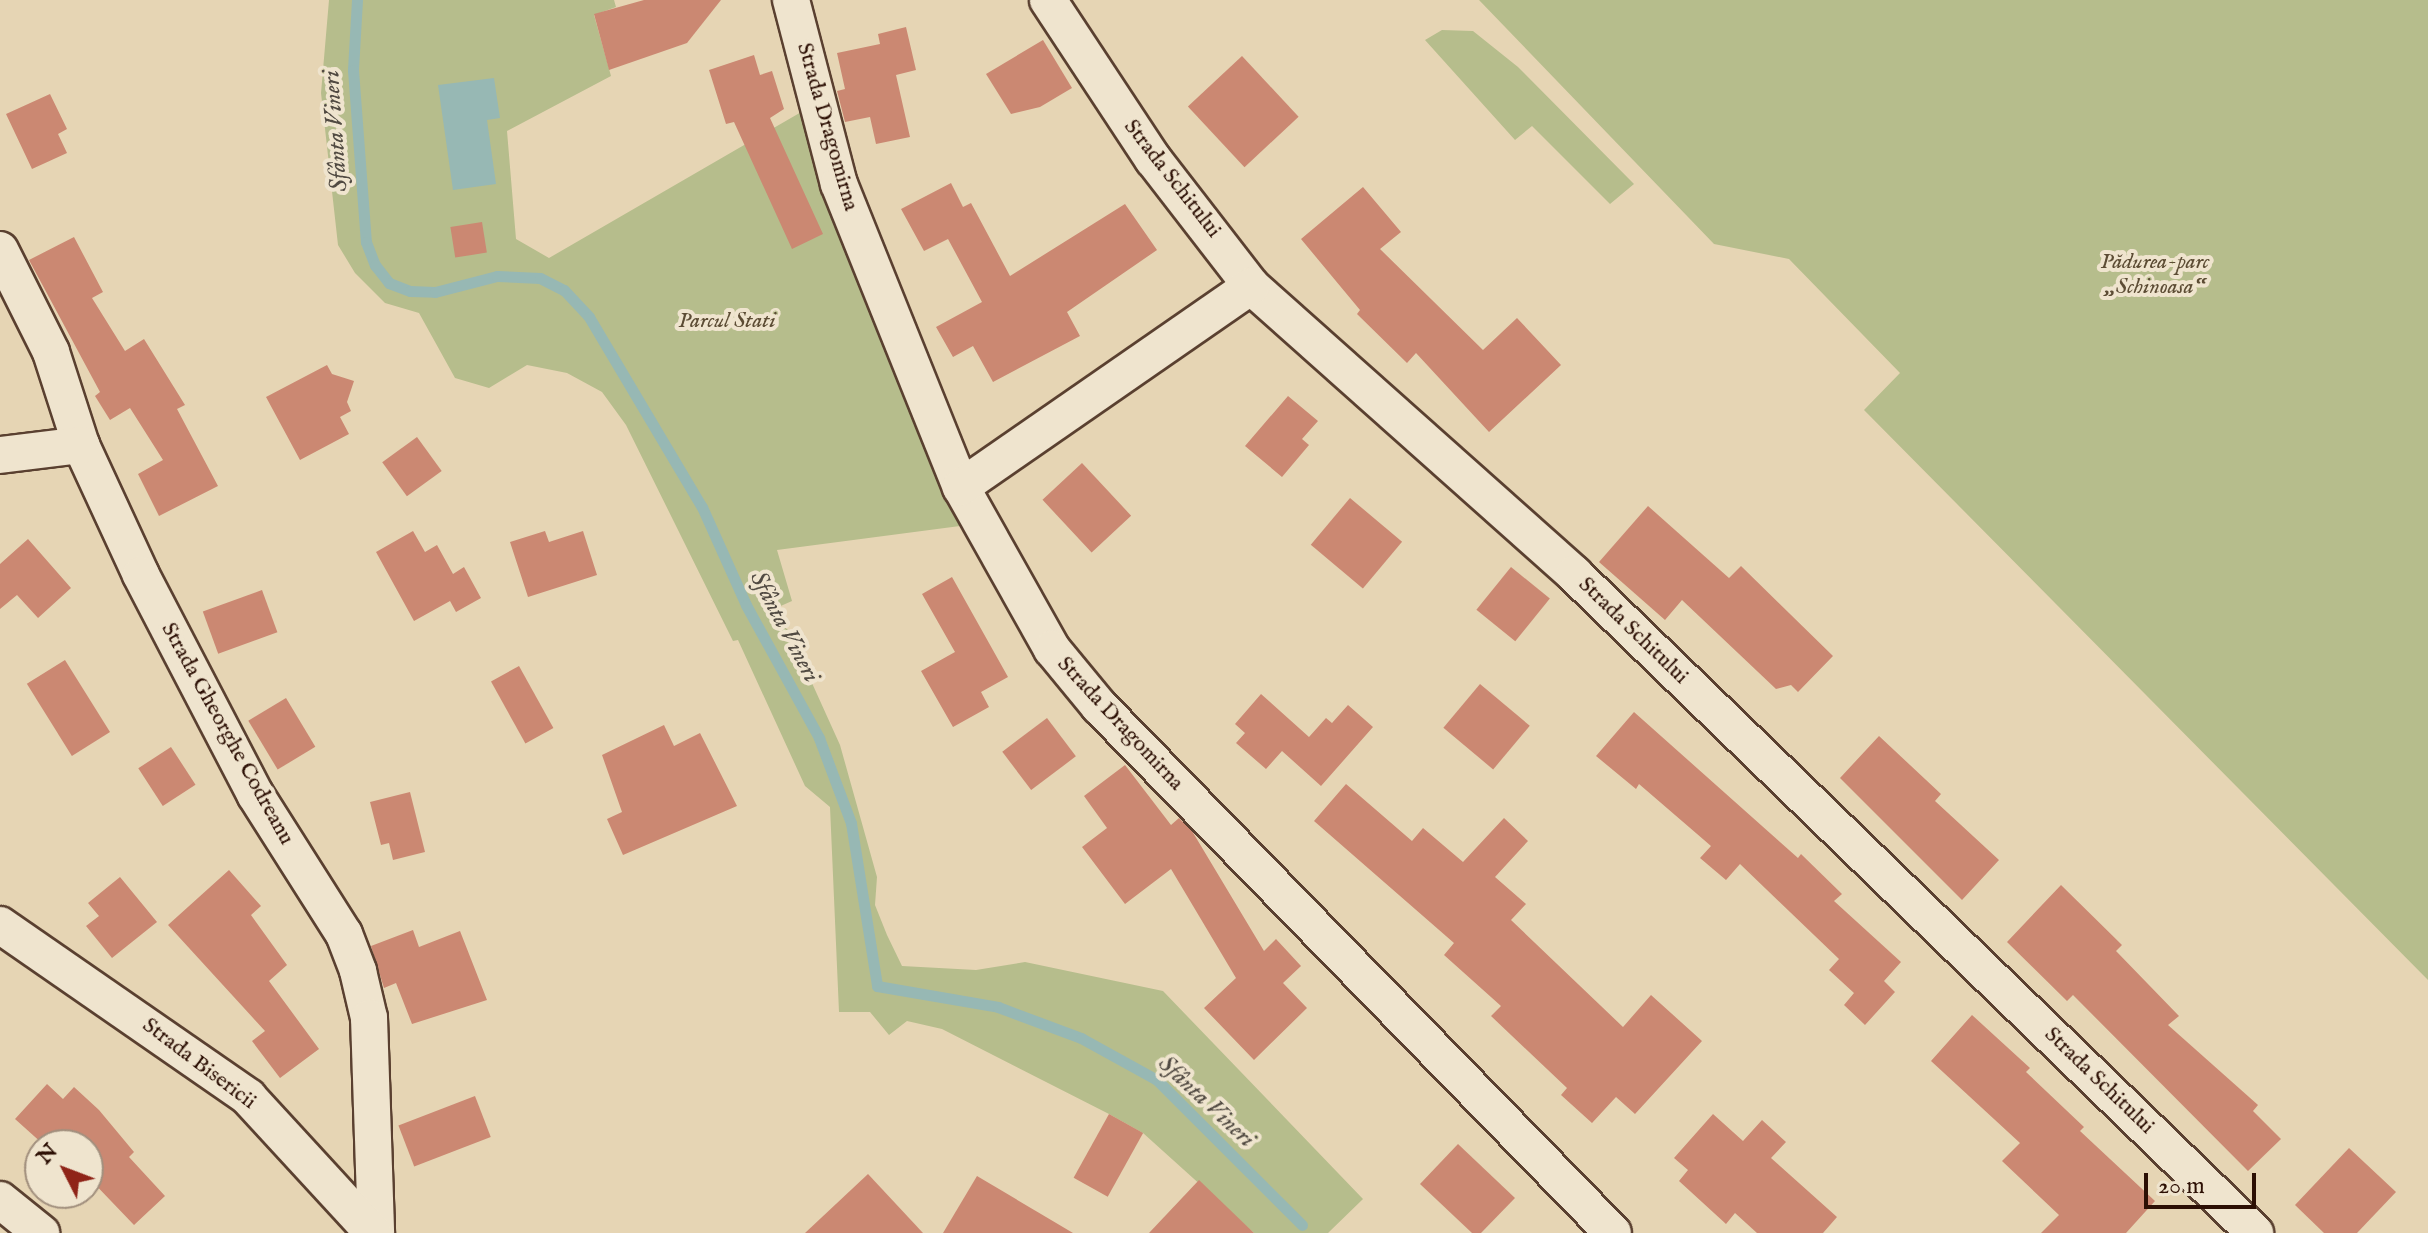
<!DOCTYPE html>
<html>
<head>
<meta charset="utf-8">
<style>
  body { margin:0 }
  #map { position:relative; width:2428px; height:1233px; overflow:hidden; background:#e6d5b4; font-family:"IM FELL English",serif }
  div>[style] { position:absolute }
  .green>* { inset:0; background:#b6bd8c }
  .water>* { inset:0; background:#97b8b4 }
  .stream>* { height:11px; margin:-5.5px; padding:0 5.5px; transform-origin:5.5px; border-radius:5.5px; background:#97b8b4 }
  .building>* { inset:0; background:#cb8872; transform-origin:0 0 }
  .roads { filter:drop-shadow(2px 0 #5a4030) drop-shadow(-2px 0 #5a4030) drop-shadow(0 2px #5a4030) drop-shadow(0 -2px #5a4030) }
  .minor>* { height:36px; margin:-18px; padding:0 18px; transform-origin:18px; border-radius:18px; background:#efe4ce }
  span { translate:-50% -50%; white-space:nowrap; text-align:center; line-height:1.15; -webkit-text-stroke:8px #efe4ce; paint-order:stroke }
  .street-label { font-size:22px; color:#2c0f04 }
  .park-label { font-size:22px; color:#5c4c34; font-style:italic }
  .water-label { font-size:24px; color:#514a42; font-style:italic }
  .north { position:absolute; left:24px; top:1129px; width:80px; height:80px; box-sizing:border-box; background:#efe4ce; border:2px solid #a18f7d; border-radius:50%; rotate:312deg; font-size:22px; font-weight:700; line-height:32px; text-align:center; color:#2c0f04 }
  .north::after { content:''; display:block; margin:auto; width:28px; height:36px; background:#8f2418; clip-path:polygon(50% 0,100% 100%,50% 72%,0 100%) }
  .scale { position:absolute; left:2144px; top:1173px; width:112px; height:36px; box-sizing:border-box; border:4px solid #2c0f04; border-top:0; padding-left:10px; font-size:24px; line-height:28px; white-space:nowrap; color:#2c0f04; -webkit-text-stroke:6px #efe4ce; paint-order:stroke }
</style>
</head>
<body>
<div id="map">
  <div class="green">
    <i style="clip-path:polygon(329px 0,614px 0,616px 7px,594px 15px,611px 76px,507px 131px,516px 239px,549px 258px,803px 111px,960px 526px,777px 550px,792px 601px,767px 612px,788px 630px,840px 745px,877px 877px,875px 905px,887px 935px,902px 966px,976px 970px,1025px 962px,1163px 991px,1363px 1199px,1328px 1233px,1254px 1233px,1143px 1133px,1109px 1114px,942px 1029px,907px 1021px,889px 1035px,870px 1012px,839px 1012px,830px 807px,805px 786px,738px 640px,733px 641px,626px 425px,602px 392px,567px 373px,527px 365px,489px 388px,455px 378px,419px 313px,385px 303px,355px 273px,338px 245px,321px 93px)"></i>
    <i style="clip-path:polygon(1479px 0,2428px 0,2428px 980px,1864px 410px,1900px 373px,1789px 259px,1714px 244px)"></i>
    <i style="clip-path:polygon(1442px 30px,1473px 31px,1518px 67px,1634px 184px,1610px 204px,1532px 126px,1515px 140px,1425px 40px)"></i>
  </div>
  <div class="water">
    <i style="clip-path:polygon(494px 78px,500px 118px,487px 120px,496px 184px,453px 190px,438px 85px)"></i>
  </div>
  <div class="stream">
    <i style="left:357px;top:0;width:70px;rotate:93.3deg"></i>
    <i style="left:353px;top:70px;width:172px;rotate:85.7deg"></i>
    <i style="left:366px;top:242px;width:25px;rotate:69deg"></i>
    <i style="left:375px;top:265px;width:23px;rotate:52deg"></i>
    <i style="left:389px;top:283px;width:22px;rotate:21deg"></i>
    <i style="left:410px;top:291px;width:25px;rotate:2deg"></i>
    <i style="left:435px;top:292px;width:64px;rotate:-14.5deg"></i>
    <i style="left:497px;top:276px;width:43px;rotate:2.7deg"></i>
    <i style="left:540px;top:278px;width:27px;rotate:27deg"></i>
    <i style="left:564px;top:290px;width:37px;rotate:47deg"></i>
    <i style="left:589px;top:317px;width:221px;rotate:59.3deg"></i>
    <i style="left:702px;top:507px;width:107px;rotate:65.8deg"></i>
    <i style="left:746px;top:605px;width:152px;rotate:61.2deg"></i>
    <i style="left:819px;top:738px;width:91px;rotate:69.4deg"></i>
    <i style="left:851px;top:823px;width:165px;rotate:80.9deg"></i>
    <i style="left:877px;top:986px;width:123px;rotate:9.8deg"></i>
    <i style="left:998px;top:1007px;width:89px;rotate:20.5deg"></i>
    <i style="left:1081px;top:1038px;width:87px;rotate:28.9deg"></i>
    <i style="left:1157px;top:1080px;width:205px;rotate:45deg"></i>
  </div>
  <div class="building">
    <i style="clip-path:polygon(644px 0,721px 0,687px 43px,609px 70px,594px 14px)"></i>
    <i style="clip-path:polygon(906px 27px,916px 70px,896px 75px,910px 137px,876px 144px,870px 117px,845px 122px,837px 91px,845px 89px,837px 53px,880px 44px,878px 34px)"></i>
    <i style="clip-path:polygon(1043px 40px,1072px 88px,1040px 107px,1011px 114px,986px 74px)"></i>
    <i style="clip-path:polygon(754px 55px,760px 75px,772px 71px,784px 109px,770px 118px,823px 234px,792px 249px,734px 122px,726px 124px,709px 70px)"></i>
    <i style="left:1242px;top:56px;width:83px;height:74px;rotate:47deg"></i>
    <i style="clip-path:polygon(50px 94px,67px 129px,58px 134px,67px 153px,32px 169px,6px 114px)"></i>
    <i style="clip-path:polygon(951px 183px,963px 207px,971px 203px,1010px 276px,1125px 204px,1157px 250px,1067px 312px,1080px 336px,993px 382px,973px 346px,953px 357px,936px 327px,982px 302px,948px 239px,924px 251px,901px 209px)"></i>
    <i style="clip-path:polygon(1363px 187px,1401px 232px,1380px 249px,1483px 350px,1517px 318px,1561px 365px,1489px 432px,1416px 353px,1407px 363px,1357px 314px,1360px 310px,1301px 239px)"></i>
    <i style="left:482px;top:222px;width:31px;height:32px;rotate:81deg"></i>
    <i style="clip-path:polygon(74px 237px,103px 292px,92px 298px,125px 351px,144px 339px,185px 405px,177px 409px,218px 486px,159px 516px,138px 474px,163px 460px,130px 408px,110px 420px,95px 396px,100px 392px,29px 260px)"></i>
    <i style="clip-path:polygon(327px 365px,332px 374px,354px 381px,347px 402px,351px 411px,340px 417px,349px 434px,300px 460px,266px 397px)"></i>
    <i style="clip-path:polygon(1288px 396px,1318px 421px,1302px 439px,1309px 445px,1282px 477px,1245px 446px)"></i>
    <i style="left:417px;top:437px;width:42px;height:43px;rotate:54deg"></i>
    <i style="left:1082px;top:463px;width:72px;height:54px;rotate:47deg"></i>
    <i style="left:1350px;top:498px;width:68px;height:61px;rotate:40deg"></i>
    <i style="clip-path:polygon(1648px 506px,1729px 578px,1741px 566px,1833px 656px,1798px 692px,1791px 685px,1776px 689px,1682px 600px,1665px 620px,1599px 562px)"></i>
    <i style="clip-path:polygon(413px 531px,425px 552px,437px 545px,453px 574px,464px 567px,481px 598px,456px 612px,450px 601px,414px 621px,376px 552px)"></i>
    <i style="clip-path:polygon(545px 531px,549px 542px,583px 531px,597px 575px,528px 597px,510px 542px)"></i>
    <i style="clip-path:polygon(28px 539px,71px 588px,38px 618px,17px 595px,0 609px,0 564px)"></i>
    <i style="left:1511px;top:567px;width:50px;height:55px;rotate:39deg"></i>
    <i style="clip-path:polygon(952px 577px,1008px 677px,981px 692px,989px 707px,953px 727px,921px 671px,955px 652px,922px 594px)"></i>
    <i style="left:262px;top:590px;width:45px;height:63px;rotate:70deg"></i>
    <i style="left:65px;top:660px;width:85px;height:45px;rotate:58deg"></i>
    <i style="left:519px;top:666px;width:71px;height:32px;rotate:61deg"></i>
    <i style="left:1480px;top:684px;width:65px;height:57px;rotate:40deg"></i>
    <i style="clip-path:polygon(1261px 694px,1309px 737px,1326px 718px,1332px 723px,1348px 705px,1373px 727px,1321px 786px,1282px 751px,1266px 769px,1236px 743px,1245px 733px,1235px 724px)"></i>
    <i style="left:286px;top:698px;width:57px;height:44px;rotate:59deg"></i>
    <i style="clip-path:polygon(1634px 712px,1798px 858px,1801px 854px,1842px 894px,1834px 901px,1901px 962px,1884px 981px,1895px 992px,1865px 1025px,1844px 1005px,1854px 993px,1829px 970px,1839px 959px,1740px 864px,1726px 880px,1700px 858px,1711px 846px,1639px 784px,1636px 789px,1596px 756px)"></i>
    <i style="left:1047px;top:718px;width:48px;height:56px;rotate:53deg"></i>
    <i style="clip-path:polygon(664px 725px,674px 746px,700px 733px,737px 806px,623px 855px,607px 819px,622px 812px,602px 755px)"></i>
    <i style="clip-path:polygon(1879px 736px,1941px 794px,1935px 801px,1999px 860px,1962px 900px,1840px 778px)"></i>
    <i style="left:171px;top:747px;width:45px;height:39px;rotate:57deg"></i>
    <i style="clip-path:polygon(1125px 765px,1171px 825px,1179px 818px,1192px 831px,1264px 951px,1276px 939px,1301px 966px,1283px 983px,1307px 1008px,1254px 1060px,1204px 1008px,1236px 978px,1171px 869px,1125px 904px,1082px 847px,1107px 828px,1084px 796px)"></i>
    <i style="clip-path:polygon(1346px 784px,1412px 841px,1423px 828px,1463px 862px,1504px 818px,1528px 841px,1495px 877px,1526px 904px,1511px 920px,1623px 1027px,1651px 995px,1702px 1041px,1635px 1114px,1616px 1097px,1592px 1123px,1561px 1095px,1567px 1088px,1491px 1016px,1501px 1006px,1444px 955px,1454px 943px,1314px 821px)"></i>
    <i style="clip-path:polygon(410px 792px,425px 852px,393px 860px,389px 843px,381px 845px,370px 802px)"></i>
    <i style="clip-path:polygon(229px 870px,261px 906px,251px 915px,287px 965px,269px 981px,319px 1049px,280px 1078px,252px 1041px,265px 1031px,168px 925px)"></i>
    <i style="clip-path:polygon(120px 877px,157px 922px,112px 958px,86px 926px,99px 916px,88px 903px)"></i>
    <i style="clip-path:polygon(2061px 885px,2122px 945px,2116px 951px,2179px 1016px,2168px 1025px,2258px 1105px,2253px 1111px,2281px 1139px,2248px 1171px,2073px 995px,2067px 1001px,2007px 942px)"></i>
    <i style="clip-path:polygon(413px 930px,419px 947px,460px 931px,487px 1000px,412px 1024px,396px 983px,384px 988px,371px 946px)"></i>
    <i style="clip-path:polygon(1972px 1015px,2030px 1068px,2026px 1072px,2084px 1127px,2080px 1131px,2155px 1201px,2126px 1233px,2041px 1233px,2059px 1215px,2002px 1161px,2020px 1143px,1931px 1061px)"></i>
    <i style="clip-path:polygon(47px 1084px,63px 1099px,74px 1087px,99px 1110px,134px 1152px,129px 1157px,165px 1196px,134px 1225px,88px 1177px,88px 1145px,44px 1145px,15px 1119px)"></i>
    <i style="left:475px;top:1096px;width:44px;height:82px;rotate:69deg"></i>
    <i style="left:1109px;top:1114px;width:39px;height:73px;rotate:29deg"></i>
    <i style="clip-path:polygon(1713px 1114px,1743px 1141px,1762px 1120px,1786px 1142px,1771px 1158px,1837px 1217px,1823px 1233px,1757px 1233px,1735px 1213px,1726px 1224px,1679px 1181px,1688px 1170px,1674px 1158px)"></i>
    <i style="clip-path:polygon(1458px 1144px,1515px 1198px,1481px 1233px,1472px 1233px,1420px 1184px)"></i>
    <i style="clip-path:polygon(2349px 1148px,2396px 1192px,2357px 1233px,2324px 1233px,2295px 1205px)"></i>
    <i style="clip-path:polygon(868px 1174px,923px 1233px,805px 1233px)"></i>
    <i style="clip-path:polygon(977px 1176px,1073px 1233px,943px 1233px)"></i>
    <i style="clip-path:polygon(1199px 1180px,1254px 1233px,1149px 1233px)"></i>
  </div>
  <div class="roads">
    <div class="minor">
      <i style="left:791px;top:0;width:190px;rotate:75.4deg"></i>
      <i style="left:839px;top:184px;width:327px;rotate:68.1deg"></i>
      <i style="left:961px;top:487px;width:186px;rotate:60.7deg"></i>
      <i style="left:1052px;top:649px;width:74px;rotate:50.5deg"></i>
      <i style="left:1099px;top:706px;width:736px;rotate:45.72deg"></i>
      <i style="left:1048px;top:0;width:191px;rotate:56.6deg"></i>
      <i style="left:1153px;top:159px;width:160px;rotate:52.3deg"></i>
      <i style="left:1251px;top:286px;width:433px;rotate:41.7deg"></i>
      <i style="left:1574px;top:574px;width:948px;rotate:44.06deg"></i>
      <i style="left:0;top:250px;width:114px;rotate:63.4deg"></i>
      <i style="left:51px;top:352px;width:98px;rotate:72.1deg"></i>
      <i style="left:81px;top:445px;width:143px;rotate:65.2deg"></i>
      <i style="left:141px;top:575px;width:247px;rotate:62.5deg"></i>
      <i style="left:255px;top:794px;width:166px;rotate:57.6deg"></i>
      <i style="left:344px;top:934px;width:40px;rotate:69deg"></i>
      <i style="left:358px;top:971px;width:48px;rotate:76.8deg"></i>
      <i style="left:369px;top:1018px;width:215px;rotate:88.1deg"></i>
      <i style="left:0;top:455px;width:82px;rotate:-7deg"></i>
      <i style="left:961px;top:487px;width:353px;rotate:-34.7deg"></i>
      <i style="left:0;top:925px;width:302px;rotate:34.7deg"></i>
      <i style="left:248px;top:1097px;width:185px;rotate:47.4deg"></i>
      <i style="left:0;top:1200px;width:53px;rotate:38.8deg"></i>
    </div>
  </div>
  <div class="street-label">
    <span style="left:827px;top:127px;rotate:74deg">Strada Dragomirna</span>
    <span style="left:1172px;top:179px;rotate:52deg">Strada Schitului</span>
    <span style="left:1633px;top:631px;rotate:44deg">Strada Schitului</span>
    <span style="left:1120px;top:724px;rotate:47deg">Strada Dragomirna</span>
    <span style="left:227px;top:734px;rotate:61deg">Strada Gheorghe Codreanu</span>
    <span style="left:199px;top:1064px;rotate:37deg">Strada Bisericii</span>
    <span style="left:2099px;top:1081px;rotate:44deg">Strada Schitului</span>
  </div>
  <div class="park-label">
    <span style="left:2155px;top:275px">Pădurea-parc<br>„Schinoasa“</span>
    <span style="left:727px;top:322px">Parcul Stati</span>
  </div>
  <div class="water-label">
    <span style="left:336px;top:131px;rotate:-94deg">Sfânta Vineri</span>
    <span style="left:784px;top:627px;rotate:62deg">Sfânta Vineri</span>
    <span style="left:1206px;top:1102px;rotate:43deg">Sfânta Vineri</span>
  </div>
  <div class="north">N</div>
  <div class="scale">20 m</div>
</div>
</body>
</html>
